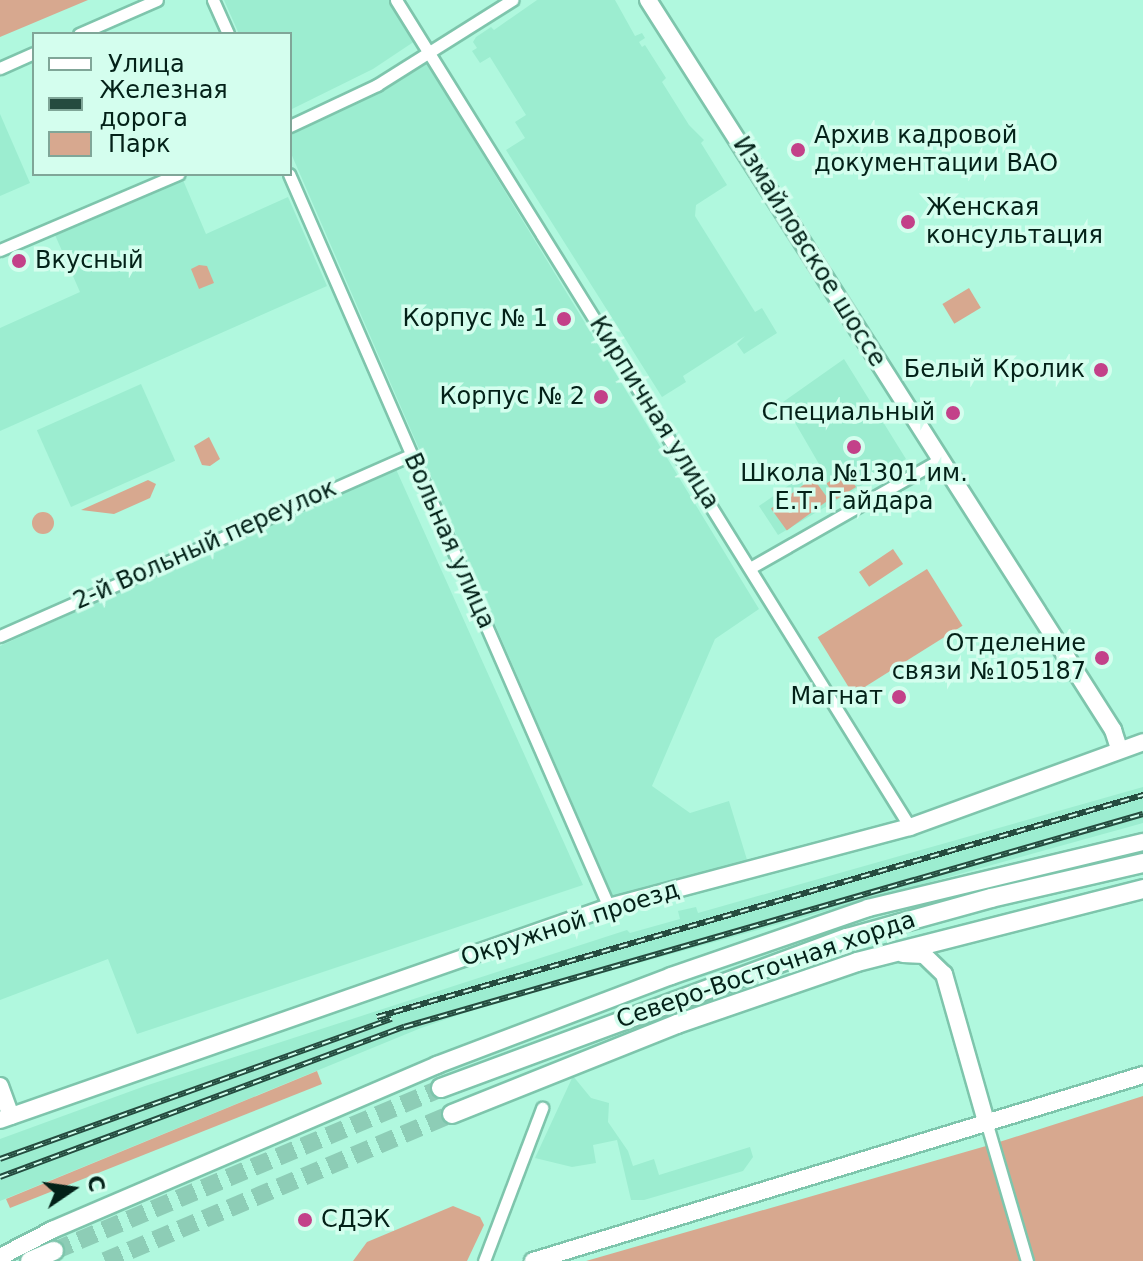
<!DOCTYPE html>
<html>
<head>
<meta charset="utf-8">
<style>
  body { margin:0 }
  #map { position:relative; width:1143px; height:1261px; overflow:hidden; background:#b0f8de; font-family:"DejaVu Sans",sans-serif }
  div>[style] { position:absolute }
  .built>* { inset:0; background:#9cedd0; transform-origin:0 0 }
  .green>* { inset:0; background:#d7a88f; transform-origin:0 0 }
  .round { border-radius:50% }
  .primary-tunnel>* { height:18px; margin-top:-9px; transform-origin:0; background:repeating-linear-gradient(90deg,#8dcdb6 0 18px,transparent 0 27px) }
  .roads { filter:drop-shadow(2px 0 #7ec5ac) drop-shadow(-2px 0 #7ec5ac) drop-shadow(0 2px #7ec5ac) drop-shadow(0 -2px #7ec5ac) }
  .street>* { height:11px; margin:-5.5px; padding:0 5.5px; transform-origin:5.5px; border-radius:5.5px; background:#fff }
  .secondary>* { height:16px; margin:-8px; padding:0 8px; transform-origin:8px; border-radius:8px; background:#fff }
  .primary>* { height:18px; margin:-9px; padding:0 9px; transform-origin:9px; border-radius:9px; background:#fff }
  .rail>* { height:6px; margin-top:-3px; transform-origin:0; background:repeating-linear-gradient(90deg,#d4feee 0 9px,#254b3f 0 18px); box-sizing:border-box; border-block:2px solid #254b3f }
  .dots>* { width:22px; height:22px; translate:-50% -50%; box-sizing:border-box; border:4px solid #d4feee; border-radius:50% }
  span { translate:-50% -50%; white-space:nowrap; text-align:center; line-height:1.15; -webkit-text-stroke:7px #d4feee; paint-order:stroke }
  .poi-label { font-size:24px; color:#032118 }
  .left { translate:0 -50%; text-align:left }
  .right { translate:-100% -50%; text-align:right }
  .street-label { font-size:24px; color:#032118 }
  .legend { position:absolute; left:32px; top:32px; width:260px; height:144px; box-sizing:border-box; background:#d4feee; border:2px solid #80a698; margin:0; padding:10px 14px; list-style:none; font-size:24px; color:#032118 }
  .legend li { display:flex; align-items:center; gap:16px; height:40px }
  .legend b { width:40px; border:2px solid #80a698 }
  .north { position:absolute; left:32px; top:1149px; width:80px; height:80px; -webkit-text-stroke:6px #d4feee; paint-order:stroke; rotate:77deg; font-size:22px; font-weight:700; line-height:32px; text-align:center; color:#032118 }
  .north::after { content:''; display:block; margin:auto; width:28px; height:36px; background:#032118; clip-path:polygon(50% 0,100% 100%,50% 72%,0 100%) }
</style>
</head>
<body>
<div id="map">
  <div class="built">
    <i style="clip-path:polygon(224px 0,389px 0,415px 41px,373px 69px,290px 110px,290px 34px,239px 34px)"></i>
    <i style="clip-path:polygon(537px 0,615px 0,635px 36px,642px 33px,645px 38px,639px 42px,642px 47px,645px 45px,666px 78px,662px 82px,689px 125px,704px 140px,701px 143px,727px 185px,696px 205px,695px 216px,755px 312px,762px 308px,777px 333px,744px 354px,737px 344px,745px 336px,683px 376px,686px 382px,662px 397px,506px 150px,525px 138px,515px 122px,526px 115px,490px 57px,480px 63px,472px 51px,477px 48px,473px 42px,476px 37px,491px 27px,494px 30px)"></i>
    <i style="clip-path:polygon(425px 60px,759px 609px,715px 639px,652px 786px,690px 813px,729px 801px,748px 863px,614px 899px,290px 151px,290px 132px,356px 101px)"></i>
    <i style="clip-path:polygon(0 114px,30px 183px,0 196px)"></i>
    <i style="clip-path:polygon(183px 180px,206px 234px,288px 197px,327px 286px,0 431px,0 328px,80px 292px,55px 235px)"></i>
    <i style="clip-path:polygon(844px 359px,906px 459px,778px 535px,759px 506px,819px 464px,783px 402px)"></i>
    <i style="left:141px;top:384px;width:84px;height:114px;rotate:66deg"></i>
    <i style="clip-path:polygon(395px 467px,583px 885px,137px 1034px,108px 959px,0 1000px,0 646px)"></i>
    <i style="clip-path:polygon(1143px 787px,1143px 823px,484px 1006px,421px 1028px,0 1201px,0 1139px,145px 1086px,627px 930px,630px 933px,680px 919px,678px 911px,696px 907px,698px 913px)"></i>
    <i style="clip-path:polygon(573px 1076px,591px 1098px,609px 1103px,608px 1122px,628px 1151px,633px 1166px,654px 1159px,659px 1175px,750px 1147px,753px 1157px,743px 1171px,644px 1200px,631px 1200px,617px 1140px,593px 1145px,596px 1163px,572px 1167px,535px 1158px)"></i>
  </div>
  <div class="green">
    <i style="clip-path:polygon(0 0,88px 0,0 37px)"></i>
    <i style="clip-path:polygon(199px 265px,207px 266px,214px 283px,199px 289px,191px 269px)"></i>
    <i style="left:969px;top:288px;width:23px;height:31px;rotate:59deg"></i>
    <i style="clip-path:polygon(209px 437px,220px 459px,210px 466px,202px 465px,194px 446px)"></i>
    <i style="left:846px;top:471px;width:19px;height:23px;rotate:58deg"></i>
    <i style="left:813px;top:478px;width:27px;height:52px;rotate:54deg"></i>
    <i style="clip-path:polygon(148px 480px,156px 484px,150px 498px,114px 514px,81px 510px)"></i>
    <i class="round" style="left:32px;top:512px;width:22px;height:22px"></i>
    <i style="left:893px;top:549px;width:18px;height:41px;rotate:56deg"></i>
    <i style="left:927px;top:569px;width:67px;height:129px;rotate:58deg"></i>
    <i style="clip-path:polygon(317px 1071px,322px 1084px,10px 1208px,6px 1199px)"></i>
    <i style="clip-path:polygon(1143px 1096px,1143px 1261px,586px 1261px,993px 1144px)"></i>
    <i style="clip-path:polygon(453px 1206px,480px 1217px,484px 1225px,467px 1261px,353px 1261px,367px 1242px)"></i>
  </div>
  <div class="primary-tunnel">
    <i style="left:54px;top:1251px;width:420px;rotate:-22.8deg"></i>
    <i style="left:105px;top:1261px;width:377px;rotate:-23deg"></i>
  </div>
  <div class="roads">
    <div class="street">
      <i style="left:213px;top:0;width:37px;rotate:66deg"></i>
      <i style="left:396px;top:0;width:974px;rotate:58.14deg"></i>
      <i style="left:79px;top:34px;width:85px;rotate:-23.6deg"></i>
      <i style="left:0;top:68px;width:37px;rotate:-24deg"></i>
      <i style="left:290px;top:126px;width:96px;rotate:-25.2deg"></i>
      <i style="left:377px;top:85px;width:160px;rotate:-32.2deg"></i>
      <i style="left:289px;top:174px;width:800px;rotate:66.42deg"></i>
      <i style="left:0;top:250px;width:194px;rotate:-23.1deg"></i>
      <i style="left:750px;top:568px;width:220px;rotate:-29.7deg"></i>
      <i style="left:0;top:636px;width:448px;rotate:-23.8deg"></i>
      <i style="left:986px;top:1121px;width:146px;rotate:73.7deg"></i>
      <i style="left:484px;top:1261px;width:164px;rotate:-69.2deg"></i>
    </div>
    <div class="secondary">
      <i style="left:648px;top:0;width:866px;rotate:57.5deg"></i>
      <i style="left:1113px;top:730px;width:19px;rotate:72deg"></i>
      <i style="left:903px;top:954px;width:21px;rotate:3deg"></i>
      <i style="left:924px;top:955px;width:28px;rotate:44deg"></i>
      <i style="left:944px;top:974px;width:153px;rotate:74.1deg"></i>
      <i style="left:0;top:1086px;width:32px;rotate:70deg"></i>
      <i style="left:0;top:1120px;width:645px;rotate:-19.28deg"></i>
      <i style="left:609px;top:907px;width:311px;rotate:-14.9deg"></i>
      <i style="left:910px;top:827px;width:248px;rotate:-20deg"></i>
      <i style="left:0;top:1257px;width:59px;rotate:-27.4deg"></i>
      <i style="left:52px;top:1230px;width:419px;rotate:-23.2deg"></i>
      <i style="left:437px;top:1065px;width:250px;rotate:-20.8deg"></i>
      <i style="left:671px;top:976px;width:208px;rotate:-19deg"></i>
      <i style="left:868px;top:908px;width:283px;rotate:-13.5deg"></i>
      <i style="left:533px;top:1261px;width:638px;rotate:-16.96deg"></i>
    </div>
    <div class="primary">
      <i style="left:441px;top:1088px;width:433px;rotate:-20.3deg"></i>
      <i style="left:847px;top:938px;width:149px;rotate:-15.5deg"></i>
      <i style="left:991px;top:898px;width:156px;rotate:-13deg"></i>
      <i style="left:452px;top:1114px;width:242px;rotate:-21.8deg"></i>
      <i style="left:677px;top:1024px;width:190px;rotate:-19deg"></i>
      <i style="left:857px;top:962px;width:295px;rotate:-14.3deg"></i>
      <i style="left:30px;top:1261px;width:26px;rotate:-23deg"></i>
    </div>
  </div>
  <div class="rail">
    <i style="left:377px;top:1017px;width:798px;rotate:-16.16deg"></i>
    <i style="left:0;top:1159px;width:416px;rotate:-19.7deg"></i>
    <i style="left:0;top:1177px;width:431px;rotate:-20.4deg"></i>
    <i style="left:404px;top:1027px;width:769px;rotate:-16.08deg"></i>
  </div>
  <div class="dots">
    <i style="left:798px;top:150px;background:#c34189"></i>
    <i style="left:908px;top:222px;background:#c34189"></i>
    <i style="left:19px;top:261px;background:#c34189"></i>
    <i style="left:564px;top:319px;background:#c34189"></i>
    <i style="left:1101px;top:370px;background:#c34189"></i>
    <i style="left:601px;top:397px;background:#c34189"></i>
    <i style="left:953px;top:413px;background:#c34189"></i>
    <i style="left:854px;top:447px;background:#c34189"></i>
    <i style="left:1102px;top:658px;background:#c34189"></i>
    <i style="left:899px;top:697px;background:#c34189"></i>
    <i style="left:305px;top:1220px;background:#c34189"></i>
  </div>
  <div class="poi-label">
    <span class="left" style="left:814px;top:150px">Архив кадровой<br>документации ВАО</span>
    <span class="left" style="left:926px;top:222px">Женская<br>консультация</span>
    <span class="left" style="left:35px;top:261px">Вкусный</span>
    <span class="right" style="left:548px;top:319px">Корпус № 1</span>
    <span class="right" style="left:1085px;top:370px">Белый Кролик</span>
    <span class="right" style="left:585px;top:397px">Корпус № 2</span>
    <span class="right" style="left:935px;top:413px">Специальный</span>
    <span style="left:854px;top:488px">Школа №1301 им.<br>Е.Т. Гайдара</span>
    <span class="right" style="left:1086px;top:658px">Отделение<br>связи №105187</span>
    <span class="right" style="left:883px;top:697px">Магнат</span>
    <span class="left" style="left:321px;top:1220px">СДЭК</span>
  </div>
  <div class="street-label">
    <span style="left:809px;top:252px;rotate:58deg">Измайловское шоссе</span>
    <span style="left:654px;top:413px;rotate:58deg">Кирпичная улица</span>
    <span style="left:449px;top:541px;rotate:66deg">Вольная улица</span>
    <span style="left:205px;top:545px;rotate:-24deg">2-й Вольный переулок</span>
    <span style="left:570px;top:924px;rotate:-18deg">Окружной проезд</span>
    <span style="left:766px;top:970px;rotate:-19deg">Северо-Восточная хорда</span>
  </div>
  <ul class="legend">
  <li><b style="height:10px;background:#fff"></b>Улица</li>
  <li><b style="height:10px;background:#254b3f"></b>Железная дорога</li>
  <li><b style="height:22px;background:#d7a88f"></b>Парк</li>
  </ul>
  <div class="north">С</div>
</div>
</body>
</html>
